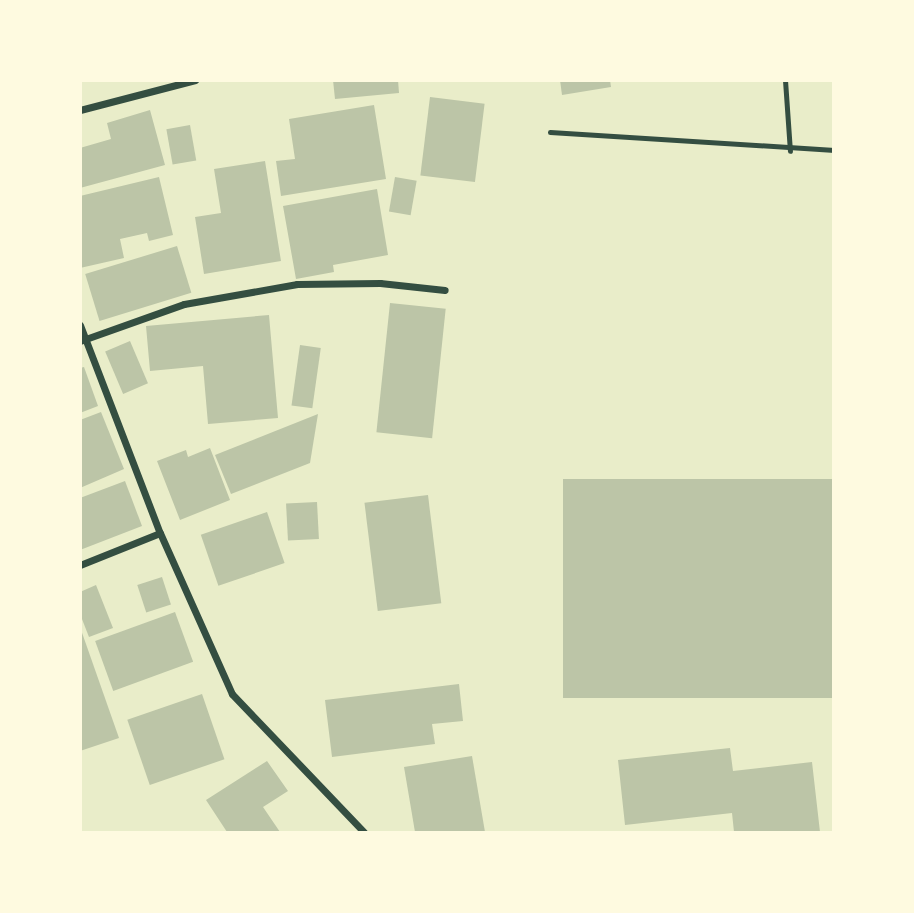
<!DOCTYPE html>
<html>
<head>
<meta charset="utf-8">
<style>
  body { margin:0 }
  #map { position:relative; width:914px; height:913px; overflow:hidden; background:#e9edc9; font-family:Lora,serif }
  div>[style] { position:absolute }
  .building>* { inset:0; background:#bcc5a7; transform-origin:0 0 }
  .service>* { height:5px; margin:-2.5px; padding:0 2.5px; transform-origin:2.5px; border-radius:2.5px; background:#344e41 }
  .minor>* { height:7px; margin:-3.5px; padding:0 3.5px; transform-origin:3.5px; border-radius:3.5px; background:#344e41 }
  span { translate:-50% -50%; white-space:nowrap; text-align:center; line-height:1.15; -webkit-text-stroke:7px #fefae0; paint-order:stroke }
  .frame { position:absolute; inset:0; border:82px solid #fefae0; pointer-events:none }
</style>
</head>
<body>
<div id="map">
  <div class="building">
    <i style="clip-path:polygon(333px 80px,398px 80px,399px 93px,335px 99px)"></i>
    <i style="clip-path:polygon(560px 80px,610px 80px,611px 87px,562px 95px)"></i>
    <i style="left:430px;top:97px;width:55px;height:79px;rotate:7deg"></i>
    <i style="clip-path:polygon(374px 105px,386px 179px,281px 196px,276px 161px,295px 159px,289px 119px)"></i>
    <i style="clip-path:polygon(150px 110px,165px 165px,80px 188px,80px 148px,111px 139px,107px 123px)"></i>
    <i style="left:190px;top:125px;width:36px;height:24px;rotate:80deg"></i>
    <i style="clip-path:polygon(265px 161px,281px 261px,204px 274px,195px 217px,221px 213px,214px 169px)"></i>
    <i style="clip-path:polygon(159px 177px,173px 235px,149px 241px,147px 233px,120px 239px,124px 258px,80px 268px,80px 196px)"></i>
    <i style="left:395px;top:177px;width:22px;height:35px;rotate:10deg"></i>
    <i style="clip-path:polygon(377px 189px,388px 255px,333px 265px,334px 272px,296px 279px,283px 206px)"></i>
    <i style="left:177px;top:246px;width:49px;height:96px;rotate:73deg"></i>
    <i style="left:390px;top:303px;width:56px;height:130px;rotate:6deg"></i>
    <i style="clip-path:polygon(269px 315px,278px 418px,208px 424px,203px 366px,150px 371px,146px 326px)"></i>
    <i style="left:130px;top:341px;width:46px;height:27px;rotate:67deg"></i>
    <i style="left:300px;top:345px;width:21px;height:61px;rotate:8deg"></i>
    <i style="clip-path:polygon(84px 367px,98px 406px,80px 413px,80px 368px)"></i>
    <i style="clip-path:polygon(101px 412px,124px 469px,80px 488px,80px 420px)"></i>
    <i style="clip-path:polygon(318px 414px,310px 463px,231px 494px,215px 455px)"></i>
    <i style="clip-path:polygon(210px 448px,230px 500px,180px 520px,157px 461px,186px 450px,188px 457px)"></i>
    <i style="left:834px;top:479px;width:219px;height:271px;rotate:90deg"></i>
    <i style="clip-path:polygon(125px 481px,142px 526px,80px 550px,80px 498px)"></i>
    <i style="left:428px;top:495px;width:109px;height:64px;rotate:83deg"></i>
    <i style="left:317px;top:502px;width:37px;height:31px;rotate:87deg"></i>
    <i style="left:267px;top:512px;width:54px;height:70px;rotate:71deg"></i>
    <i style="left:162px;top:577px;width:29px;height:26px;rotate:72deg"></i>
    <i style="clip-path:polygon(96px 585px,113px 628px,89px 637px,80px 614px,80px 592px)"></i>
    <i style="left:175px;top:612px;width:53px;height:85px;rotate:70deg"></i>
    <i style="clip-path:polygon(80px 627px,119px 738px,80px 751px)"></i>
    <i style="clip-path:polygon(459px 684px,463px 721px,432px 724px,435px 744px,332px 757px,325px 700px)"></i>
    <i style="left:202px;top:694px;width:69px;height:79px;rotate:71deg"></i>
    <i style="clip-path:polygon(730px 748px,733px 771px,812px 762px,820px 832px,734px 832px,732px 813px,625px 825px,618px 760px)"></i>
    <i style="clip-path:polygon(472px 756px,485px 832px,415px 832px,404px 767px)"></i>
    <i style="clip-path:polygon(267px 761px,288px 791px,263px 807px,280px 832px,227px 832px,206px 800px)"></i>
  </div>
  <div class="service">
    <i style="left:785px;top:80px;width:71px;rotate:86deg"></i>
    <i style="left:550px;top:132px;width:285px;rotate:3.6deg"></i>
  </div>
  <div class="minor">
    <i style="left:80px;top:110px;width:119px;rotate:-14.6deg"></i>
    <i style="left:80px;top:325px;width:223px;rotate:69deg"></i>
    <i style="left:160px;top:533px;width:176px;rotate:65.9deg"></i>
    <i style="left:232px;top:694px;width:191px;rotate:46.3deg"></i>
    <i style="left:80px;top:341px;width:110px;rotate:-19.6deg"></i>
    <i style="left:184px;top:304px;width:115px;rotate:-10deg"></i>
    <i style="left:297px;top:284px;width:83px;rotate:-0.7deg"></i>
    <i style="left:380px;top:283px;width:65px;rotate:6.1deg"></i>
    <i style="left:80px;top:565px;width:86px;rotate:-21.8deg"></i>
  </div>
  <div class="frame"></div>
</div>
</body>
</html>
